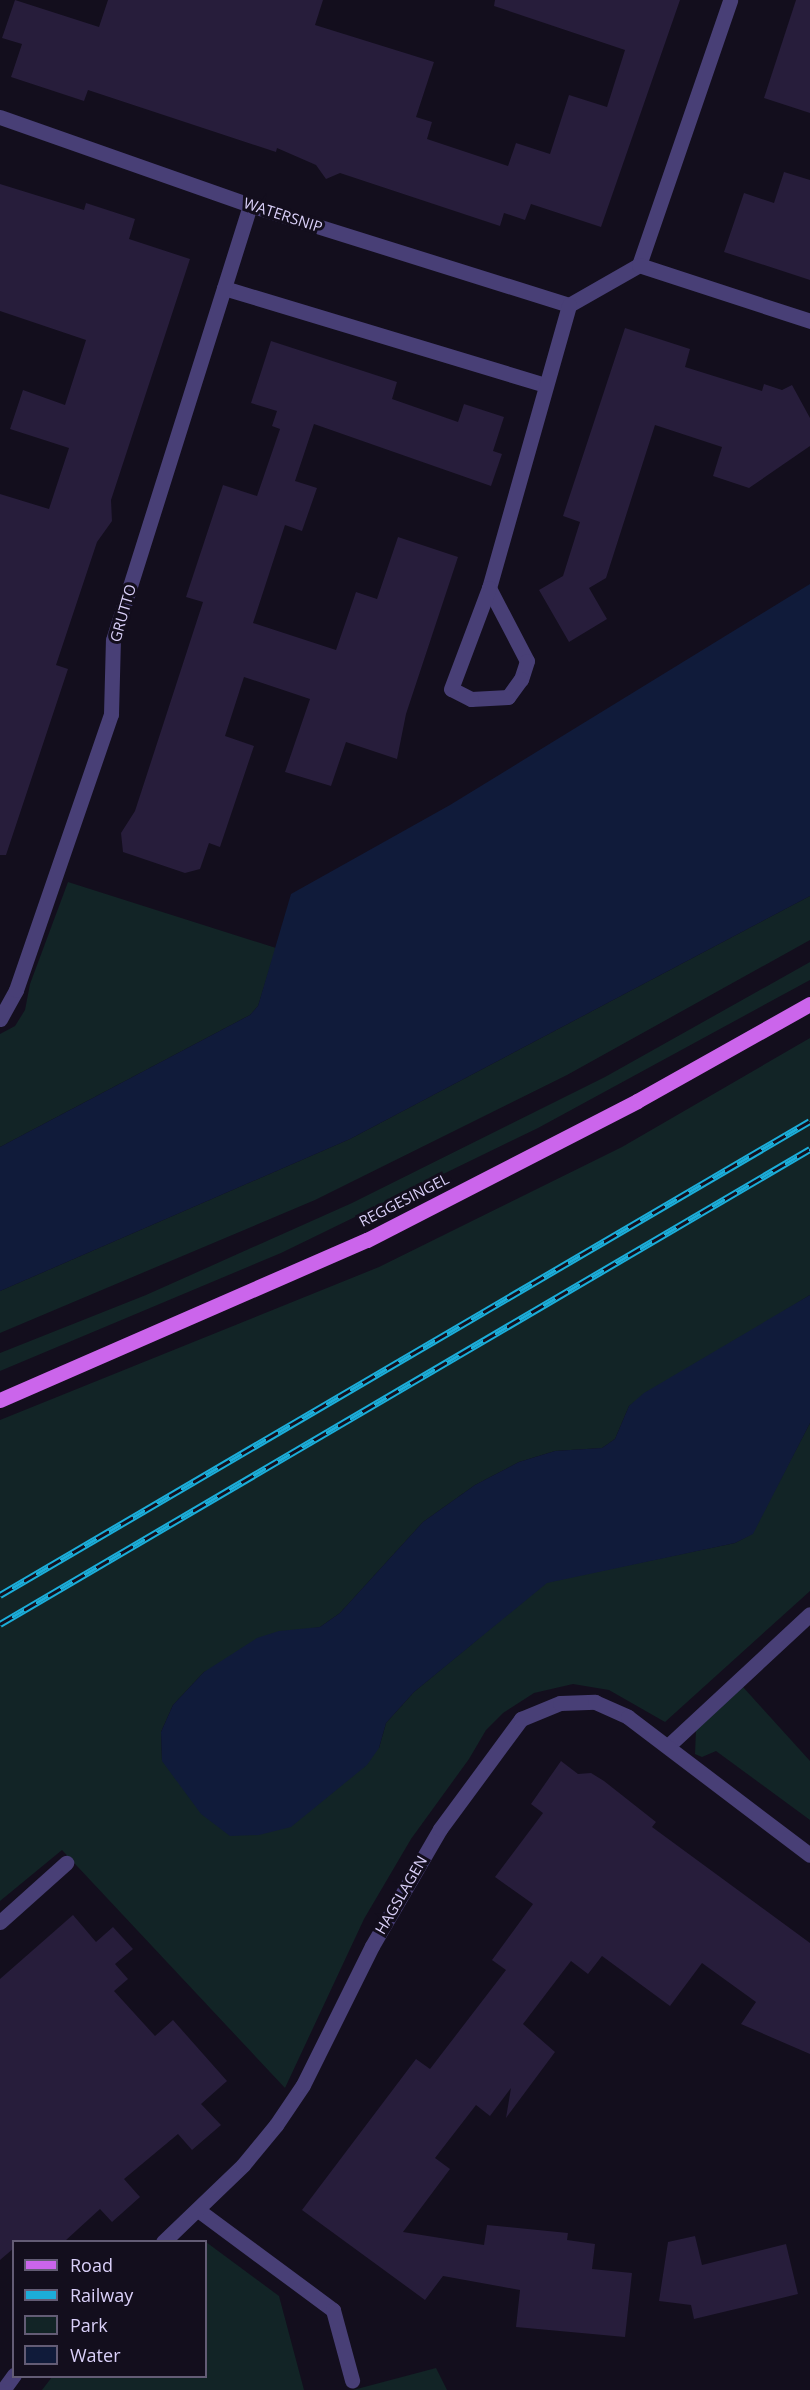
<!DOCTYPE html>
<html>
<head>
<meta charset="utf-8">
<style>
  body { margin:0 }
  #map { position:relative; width:810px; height:2390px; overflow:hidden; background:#130e1d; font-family:"Open Sans",sans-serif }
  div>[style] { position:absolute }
  .green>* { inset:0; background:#122426 }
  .water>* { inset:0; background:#101b3a }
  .building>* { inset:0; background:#271d3b }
  .minor>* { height:15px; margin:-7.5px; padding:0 7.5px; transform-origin:7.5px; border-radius:7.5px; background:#483f76 }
  .major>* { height:15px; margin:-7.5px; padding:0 7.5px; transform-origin:7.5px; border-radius:7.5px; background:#cb65eb }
  .rail>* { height:7px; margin-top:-3.5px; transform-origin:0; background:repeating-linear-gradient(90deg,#130e1d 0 14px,#1cadd9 0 28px); box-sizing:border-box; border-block:2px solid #1cadd9 }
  span { translate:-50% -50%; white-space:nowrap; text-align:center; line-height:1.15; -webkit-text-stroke:6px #130e1d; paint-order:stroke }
  .street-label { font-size:15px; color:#dad0f9 }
  .legend { position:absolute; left:12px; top:2240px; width:195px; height:138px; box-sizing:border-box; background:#130e1d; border:2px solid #635c75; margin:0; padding:8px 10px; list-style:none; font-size:18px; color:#dad0f9 }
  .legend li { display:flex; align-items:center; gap:12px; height:30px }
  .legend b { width:30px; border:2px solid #635c75 }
</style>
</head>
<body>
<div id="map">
  <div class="green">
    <i style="clip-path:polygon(68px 882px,276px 948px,258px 1006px,250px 1015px,0 1147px,0 1034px,15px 1026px,25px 1010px,30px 984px)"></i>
    <i style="clip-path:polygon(810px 896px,810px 940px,567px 1075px,315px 1200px,0 1333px,0 1291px,350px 1139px)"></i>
    <i style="clip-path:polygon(810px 962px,810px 980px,538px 1128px,281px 1253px,0 1371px,0 1353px,146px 1295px,352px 1203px,605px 1077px)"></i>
    <i style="clip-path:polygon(810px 1038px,810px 1295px,629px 1406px,615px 1439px,602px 1448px,555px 1451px,519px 1462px,475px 1485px,423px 1522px,340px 1613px,320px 1627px,303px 1630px,204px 1672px,173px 1705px,161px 1732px,162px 1761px,379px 1748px,386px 1723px,414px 1692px,547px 1582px,735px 1543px,752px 1534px,810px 1423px,810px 1591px,665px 1722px,609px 1690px,573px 1684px,534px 1693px,503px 1713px,486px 1730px,469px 1759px,411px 1839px,364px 1919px,285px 2088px,62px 1850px,0 1901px,0 1420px,379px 1267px,622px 1147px)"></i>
    <i style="clip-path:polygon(743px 1687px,810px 1761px,810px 1820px,716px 1751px,702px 1757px,695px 1754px,696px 1730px)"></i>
    <i style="clip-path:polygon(206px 2242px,279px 2296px,304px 2390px,42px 2390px,52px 2377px,206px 2376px)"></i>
    <i style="clip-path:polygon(436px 2368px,447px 2390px,353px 2390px)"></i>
  </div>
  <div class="water">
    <i style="clip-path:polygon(810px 584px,810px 896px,350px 1139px,0 1291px,0 1147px,250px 1015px,258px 1006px,291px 894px,450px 805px)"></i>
    <i style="clip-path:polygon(810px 1295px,810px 1423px,753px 1534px,735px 1543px,547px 1583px,414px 1692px,386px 1723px,379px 1748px,367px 1765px,291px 1827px,259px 1835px,230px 1836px,201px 1814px,162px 1761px,161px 1732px,173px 1705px,204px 1672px,257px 1638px,279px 1631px,320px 1627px,340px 1613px,423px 1522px,475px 1485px,519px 1462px,555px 1451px,602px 1448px,615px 1439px,629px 1406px,644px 1393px)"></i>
  </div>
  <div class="building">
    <i style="clip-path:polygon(15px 0,99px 27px,108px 0,323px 0,315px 25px,434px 62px,416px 117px,432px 122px,427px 139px,508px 166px,516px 143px,550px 154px,569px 95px,607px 107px,625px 50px,494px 6px,495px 0,680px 0,601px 227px,531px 204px,525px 220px,504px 213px,500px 226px,340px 173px,326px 179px,316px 165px,277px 148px,276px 152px,88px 90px,84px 101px,11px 77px,22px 44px,2px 38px)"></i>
    <i style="clip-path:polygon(796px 0,810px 0,810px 113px,764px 98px)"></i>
    <i style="clip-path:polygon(784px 172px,810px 180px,810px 280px,724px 252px,744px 193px,774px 203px)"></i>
    <i style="clip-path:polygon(0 184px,84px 210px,86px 203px,135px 219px,129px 239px,190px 259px,111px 500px,112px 521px,97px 542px,56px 665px,68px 669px,6px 855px,0 855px,0 494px,49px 509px,69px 448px,10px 429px,23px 390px,65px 405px,86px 340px,0 311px)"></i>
    <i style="clip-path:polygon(625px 328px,690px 349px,685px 367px,762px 391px,764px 384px,782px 390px,792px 385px,810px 418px,810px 446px,749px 488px,713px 476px,722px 447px,655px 425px,606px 578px,589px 588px,607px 619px,569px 642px,539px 590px,563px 576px,580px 522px,563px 516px)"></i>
    <i style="clip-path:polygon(271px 341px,397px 382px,392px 399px,458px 422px,464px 404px,504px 417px,493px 451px,502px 454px,491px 486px,314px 424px,295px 481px,317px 488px,302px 531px,285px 525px,253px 623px,336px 650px,356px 592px,377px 599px,398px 537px,458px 557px,406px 714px,397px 759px,346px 742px,331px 786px,285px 772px,310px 699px,244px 677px,225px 736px,254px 746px,220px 847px,209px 843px,200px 869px,185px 873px,123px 852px,121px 833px,135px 811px,203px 602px,186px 597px,223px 485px,257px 496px,280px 429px,272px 426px,277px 411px,251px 403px)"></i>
    <i style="clip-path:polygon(561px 1761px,578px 1774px,591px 1773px,604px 1781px,656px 1822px,652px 1827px,810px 1943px,810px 2054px,741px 2024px,756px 2002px,702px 1963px,670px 2006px,602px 1956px,588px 1974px,571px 1961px,523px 2024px,555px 2052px,506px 2118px,511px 2088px,490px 2116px,476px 2105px,435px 2158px,450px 2169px,403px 2232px,484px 2245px,487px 2225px,568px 2233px,567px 2240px,595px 2244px,592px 2269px,632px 2273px,625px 2337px,516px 2327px,520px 2290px,443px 2276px,425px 2300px,302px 2210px,416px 2059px,430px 2069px,506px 1970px,492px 1960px,533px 1904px,495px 1877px,543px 1813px,531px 1804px)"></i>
    <i style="clip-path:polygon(73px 1915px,96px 1942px,113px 1927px,133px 1949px,115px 1964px,128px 1979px,114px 1991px,155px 2036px,173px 2020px,227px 2081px,201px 2104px,221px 2125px,192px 2150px,178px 2134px,124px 2179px,140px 2197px,112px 2222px,100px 2209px,65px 2241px,14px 2241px,14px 2248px,0 2260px,0 1979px)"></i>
    <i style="clip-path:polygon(695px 2236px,702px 2265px,786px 2244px,798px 2294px,694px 2319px,691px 2305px,659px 2301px,668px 2242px)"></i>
  </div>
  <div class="minor">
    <i style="left:0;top:117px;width:265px;rotate:19.4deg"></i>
    <i style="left:250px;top:205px;width:334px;rotate:17.4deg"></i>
    <i style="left:569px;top:305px;width:81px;rotate:-29.7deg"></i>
    <i style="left:639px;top:265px;width:280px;rotate:-71deg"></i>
    <i style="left:639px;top:265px;width:180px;rotate:18.1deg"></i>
    <i style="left:224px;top:288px;width:336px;rotate:16.8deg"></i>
    <i style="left:489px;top:588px;width:294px;rotate:-74.2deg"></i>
    <i style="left:489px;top:588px;width:82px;rotate:62.5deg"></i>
    <i style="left:527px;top:661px;width:19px;rotate:108deg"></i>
    <i style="left:521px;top:679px;width:22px;rotate:126deg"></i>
    <i style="left:508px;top:697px;width:37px;rotate:177deg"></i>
    <i style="left:471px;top:699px;width:22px;rotate:-153deg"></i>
    <i style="left:451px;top:689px;width:108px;rotate:-69.4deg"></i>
    <i style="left:0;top:1019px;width:33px;rotate:-61deg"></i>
    <i style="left:16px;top:990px;width:292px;rotate:-71deg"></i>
    <i style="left:111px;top:714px;width:74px;rotate:-88.5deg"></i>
    <i style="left:113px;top:640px;width:456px;rotate:-72.5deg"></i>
    <i style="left:669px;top:1745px;width:192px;rotate:-42.9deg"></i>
    <i style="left:0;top:1922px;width:89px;rotate:-41.8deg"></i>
    <i style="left:198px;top:2210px;width:168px;rotate:36.5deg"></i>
    <i style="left:333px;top:2310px;width:73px;rotate:74.8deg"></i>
    <i style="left:163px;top:2242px;width:111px;rotate:-43.9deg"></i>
    <i style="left:243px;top:2165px;width:52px;rotate:-50.5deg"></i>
    <i style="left:276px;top:2125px;width:48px;rotate:-56deg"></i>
    <i style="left:303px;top:2085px;width:155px;rotate:-63.6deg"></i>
    <i style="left:372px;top:1946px;width:135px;rotate:-59.8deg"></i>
    <i style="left:440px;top:1829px;width:137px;rotate:-53.6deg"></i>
    <i style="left:521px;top:1719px;width:42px;rotate:-22.3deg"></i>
    <i style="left:560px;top:1703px;width:35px;rotate:-2deg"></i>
    <i style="left:595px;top:1702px;width:36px;rotate:24deg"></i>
    <i style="left:628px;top:1717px;width:228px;rotate:37.2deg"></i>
    <i style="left:3px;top:2390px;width:19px;rotate:-54deg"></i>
  </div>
  <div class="major">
    <i style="left:0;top:1400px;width:400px;rotate:-23.6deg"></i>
    <i style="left:367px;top:1240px;width:304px;rotate:-27.2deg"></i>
    <i style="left:637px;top:1101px;width:198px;rotate:-29.3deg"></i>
  </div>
  <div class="rail">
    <i style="left:0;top:1595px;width:938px;rotate:-30.34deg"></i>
    <i style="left:0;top:1624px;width:939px;rotate:-30.39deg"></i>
  </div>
  <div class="street-label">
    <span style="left:283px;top:215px;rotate:18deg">WATERSNIP</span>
    <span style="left:123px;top:613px;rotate:-74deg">GRUTTO</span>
    <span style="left:404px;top:1200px;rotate:-27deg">REGGESINGEL</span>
    <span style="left:401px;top:1895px;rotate:-60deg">HAGSLAGEN</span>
  </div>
  <ul class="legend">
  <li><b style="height:8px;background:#cb65eb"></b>Road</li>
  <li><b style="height:8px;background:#1cadd9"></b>Railway</li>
  <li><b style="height:16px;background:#122426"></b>Park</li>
  <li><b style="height:16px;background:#101b3a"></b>Water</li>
  </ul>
</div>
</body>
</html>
